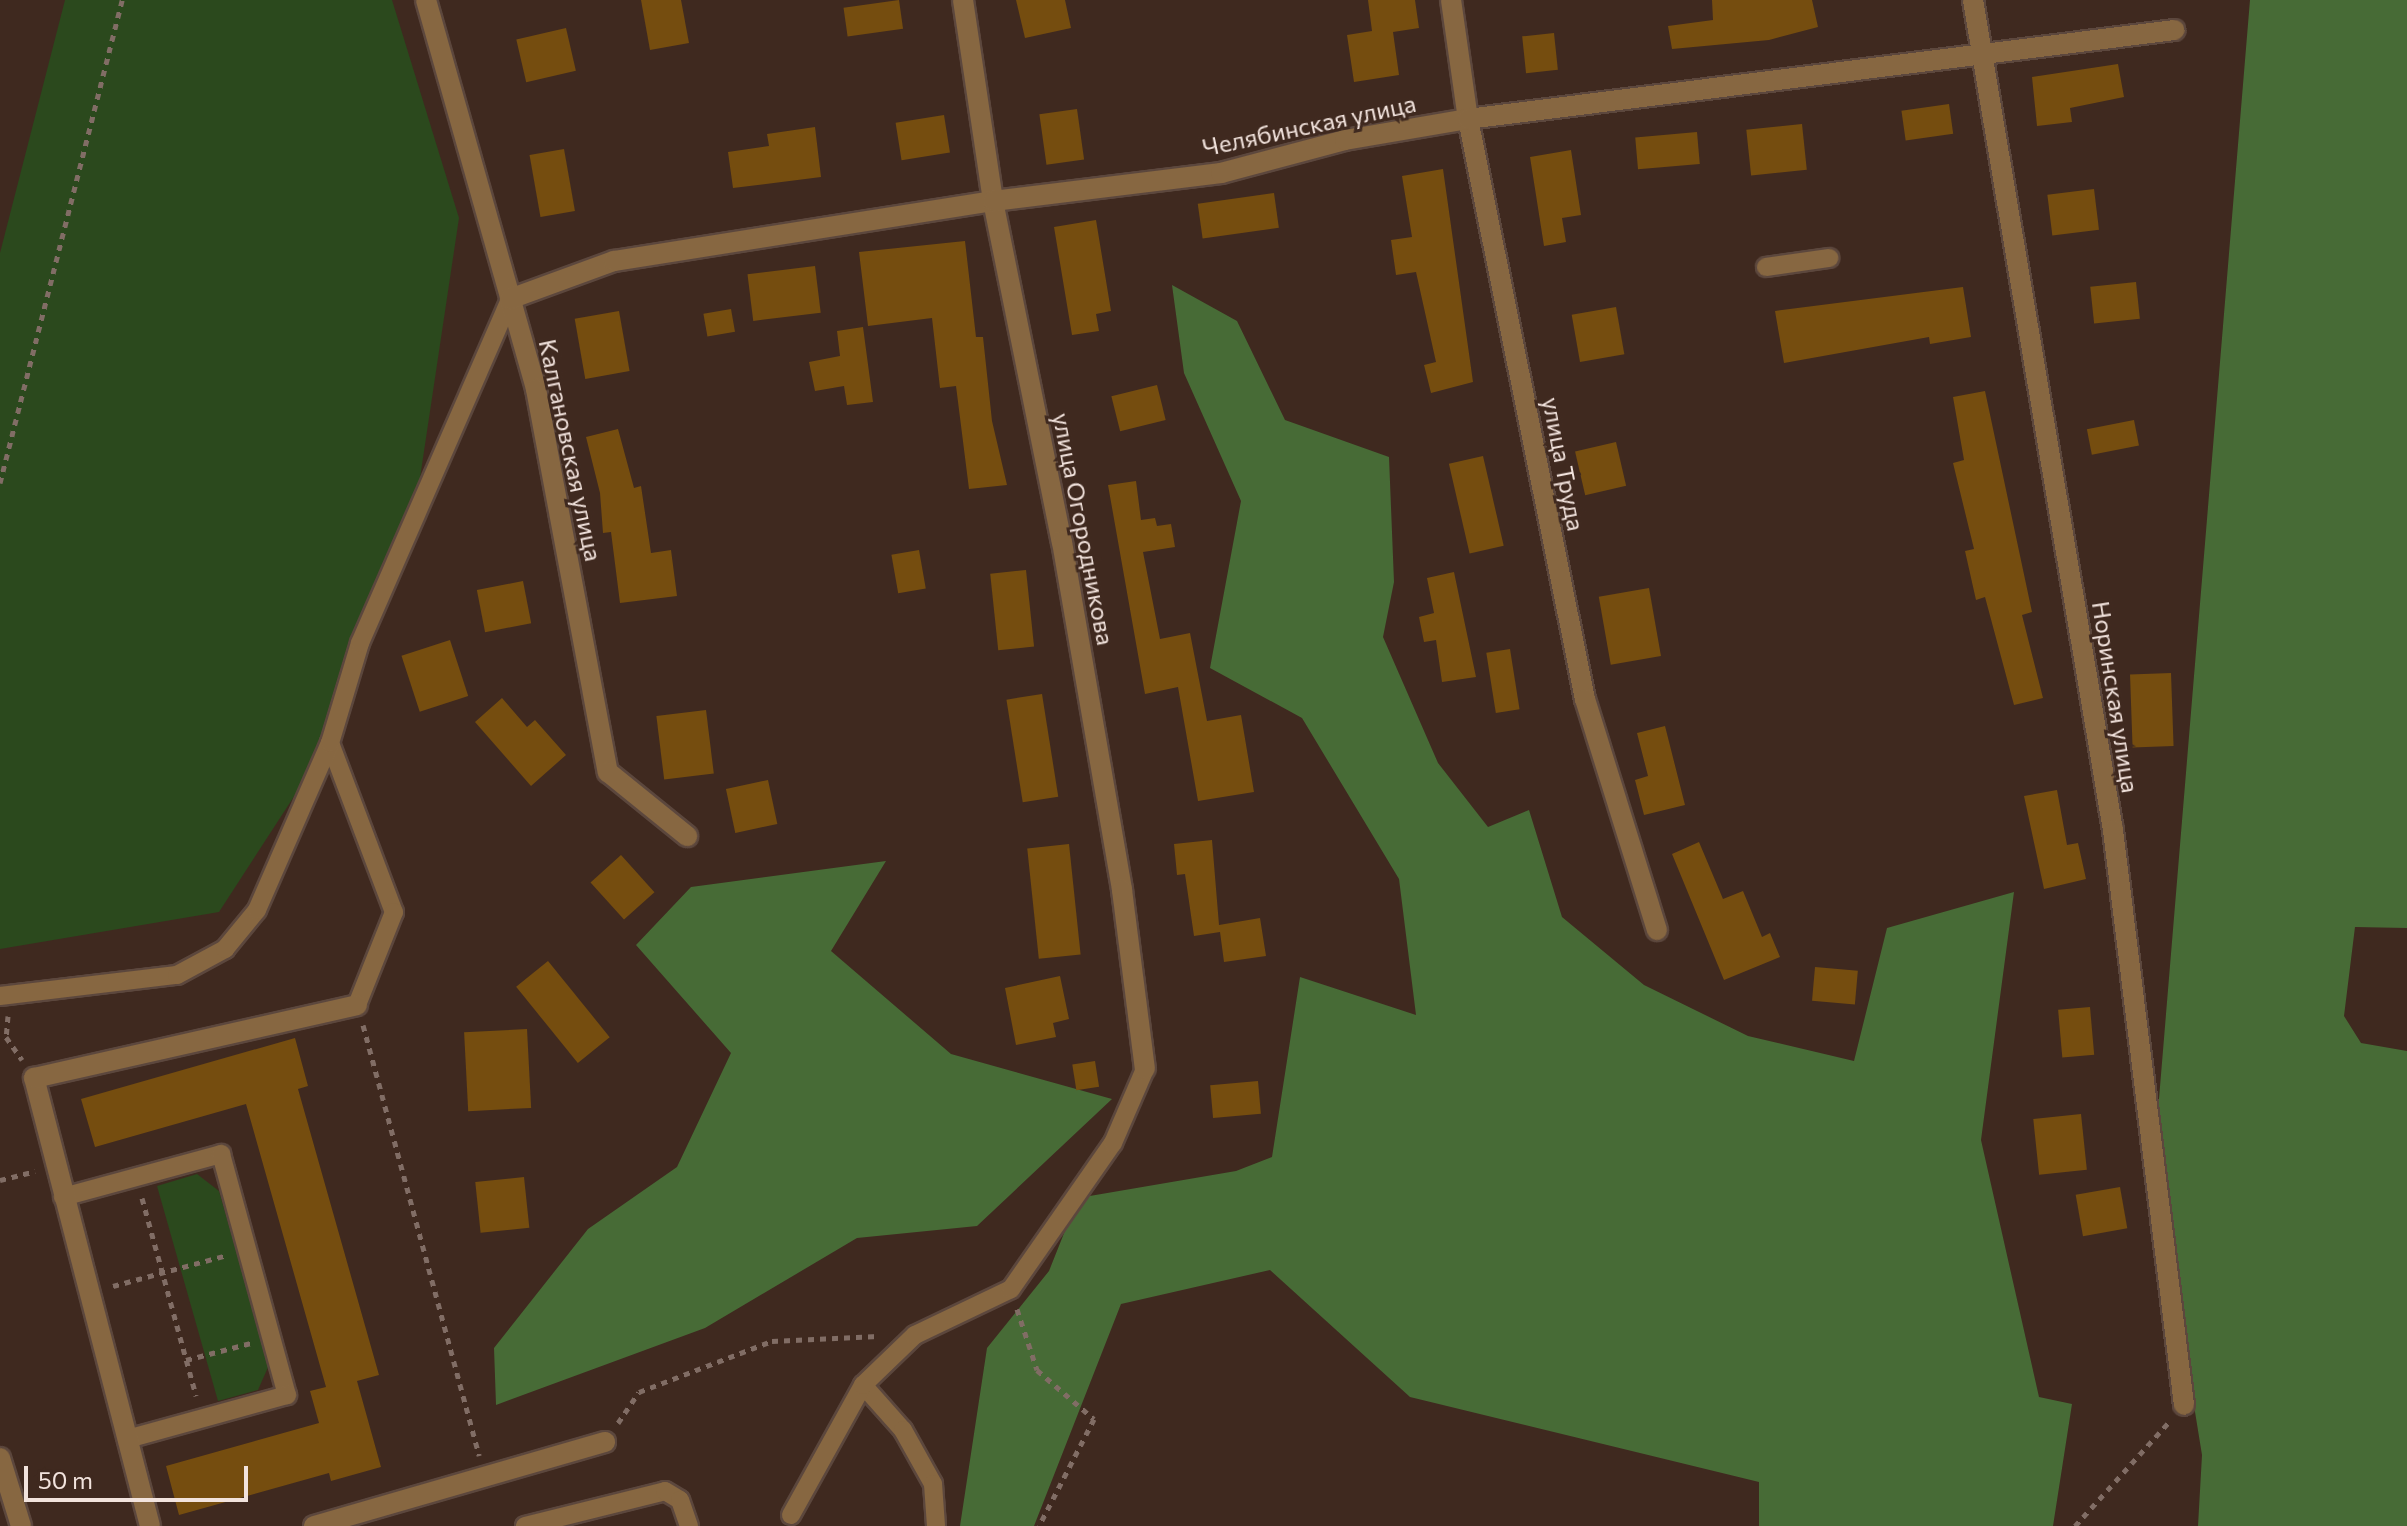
<!DOCTYPE html>
<html>
<head>
<meta charset="utf-8">
<style>
  body { margin:0 }
  #map { position:relative; width:2407px; height:1526px; overflow:hidden; background:#3f291f; font-family:Commissioner,sans-serif }
  div>[style] { position:absolute }
  .green>* { inset:0; background:#2b491d }
  .forest>* { inset:0; background:#476b36 }
  .building>* { inset:0; background:#754d0f; transform-origin:0 0 }
  .path>* { height:5px; margin-top:-2.5px; transform-origin:0; background:repeating-linear-gradient(90deg,#816d65 0 6px,transparent 0 12px) }
  .roads { filter:drop-shadow(2px 0 #5c473d) drop-shadow(-2px 0 #5c473d) drop-shadow(0 2px #5c473d) drop-shadow(0 -2px #5c473d) }
  .lane>* { height:18px; margin:-9px; padding:0 9px; transform-origin:9px; border-radius:9px; background:#876741 }
  .street>* { height:20px; margin:-10px; padding:0 10px; transform-origin:10px; border-radius:10px; background:#876741 }
  span { translate:-50% -50%; white-space:nowrap; text-align:center; line-height:1.15; -webkit-text-stroke:6px #3f291f; paint-order:stroke }
  .street-label { font-size:24px; color:#f2e3dd }
  .scale { position:absolute; left:24px; top:1466px; width:224px; height:36px; box-sizing:border-box; border:4px solid #f2e3dd; border-top:0; padding-left:10px; font-size:24px; line-height:28px; white-space:nowrap; color:#f2e3dd; -webkit-text-stroke:6px #3f291f; paint-order:stroke }
</style>
</head>
<body>
<div id="map">
  <div class="green">
    <i style="clip-path:polygon(65px 0,392px 0,459px 218px,414px 518px,306px 778px,219px 912px,0 949px,0 253px)"></i>
    <i style="clip-path:polygon(197px 1174px,219px 1191px,269px 1365px,258px 1390px,218px 1401px,157px 1186px)"></i>
  </div>
  <div class="forest">
    <i style="clip-path:polygon(2250px 0,2407px 0,2407px 928px,2355px 927px,2344px 1016px,2361px 1043px,2407px 1051px,2407px 1526px,2198px 1526px,2202px 1455px,2154px 1159px)"></i>
    <i style="clip-path:polygon(1172px 285px,1237px 321px,1285px 420px,1389px 457px,1394px 582px,1383px 637px,1438px 763px,1488px 827px,1529px 810px,1562px 917px,1644px 985px,1748px 1036px,1854px 1061px,1887px 928px,2014px 892px,1981px 1140px,2039px 1397px,2072px 1404px,2053px 1526px,1759px 1526px,1759px 1482px,1410px 1397px,1270px 1270px,1121px 1304px,1034px 1526px,960px 1526px,987px 1348px,1049px 1271px,1078px 1198px,1236px 1171px,1272px 1157px,1300px 977px,1416px 1015px,1399px 879px,1302px 718px,1210px 668px,1241px 501px,1184px 373px)"></i>
    <i style="clip-path:polygon(886px 861px,831px 951px,951px 1054px,1112px 1099px,977px 1226px,857px 1238px,705px 1328px,496px 1405px,494px 1348px,588px 1229px,677px 1167px,731px 1053px,636px 945px,691px 887px)"></i>
  </div>
  <div class="building">
    <i style="clip-path:polygon(641px 0,681px 0,689px 43px,650px 50px)"></i>
    <i style="left:899px;top:0;width:29px;height:56px;rotate:82deg"></i>
    <i style="clip-path:polygon(1016px 0,1065px 0,1071px 28px,1025px 38px)"></i>
    <i style="clip-path:polygon(1368px 0,1415px 0,1419px 28px,1393px 32px,1399px 75px,1354px 82px,1347px 35px,1372px 31px)"></i>
    <i style="clip-path:polygon(1712px 0,1812px 0,1818px 27px,1769px 40px,1672px 49px,1668px 26px,1713px 20px)"></i>
    <i style="left:566px;top:28px;width:44px;height:51px;rotate:77deg"></i>
    <i style="left:1554px;top:33px;width:37px;height:32px;rotate:84deg"></i>
    <i style="clip-path:polygon(2118px 64px,2124px 97px,2070px 108px,2072px 122px,2037px 126px,2032px 77px)"></i>
    <i style="left:1949px;top:104px;width:30px;height:48px;rotate:82deg"></i>
    <i style="left:1077px;top:109px;width:51px;height:38px;rotate:82deg"></i>
    <i style="left:944px;top:115px;width:38px;height:49px;rotate:81deg"></i>
    <i style="left:1802px;top:124px;width:46px;height:56px;rotate:84deg"></i>
    <i style="clip-path:polygon(815px 127px,821px 177px,733px 188px,728px 152px,769px 146px,767px 134px)"></i>
    <i style="left:1697px;top:132px;width:32px;height:62px;rotate:85deg"></i>
    <i style="left:564px;top:149px;width:63px;height:35px;rotate:80deg"></i>
    <i style="clip-path:polygon(1571px 150px,1581px 215px,1562px 218px,1566px 242px,1544px 246px,1530px 157px)"></i>
    <i style="clip-path:polygon(1443px 169px,1473px 382px,1431px 393px,1424px 365px,1436px 362px,1416px 272px,1396px 275px,1391px 240px,1412px 237px,1402px 176px)"></i>
    <i style="left:2094px;top:189px;width:41px;height:47px;rotate:83deg"></i>
    <i style="left:1274px;top:193px;width:35px;height:77px;rotate:82deg"></i>
    <i style="clip-path:polygon(1096px 220px,1111px 311px,1096px 314px,1099px 331px,1072px 335px,1054px 227px)"></i>
    <i style="clip-path:polygon(965px 241px,976px 337px,983px 337px,992px 421px,1007px 485px,969px 489px,956px 386px,940px 388px,932px 318px,868px 326px,859px 252px)"></i>
    <i style="left:815px;top:266px;width:47px;height:68px;rotate:83deg"></i>
    <i style="left:2136px;top:282px;width:37px;height:46px;rotate:84deg"></i>
    <i style="clip-path:polygon(1963px 287px,1971px 337px,1930px 344px,1929px 337px,1784px 363px,1775px 311px)"></i>
    <i style="left:1616px;top:307px;width:48px;height:45px;rotate:80deg"></i>
    <i style="left:731px;top:309px;width:23px;height:28px;rotate:80deg"></i>
    <i style="left:619px;top:311px;width:61px;height:45px;rotate:80deg"></i>
    <i style="clip-path:polygon(863px 327px,873px 402px,847px 405px,844px 386px,815px 391px,809px 362px,840px 356px,837px 331px)"></i>
    <i style="left:1157px;top:385px;width:36px;height:47px;rotate:76deg"></i>
    <i style="clip-path:polygon(1985px 391px,2032px 612px,2022px 615px,2043px 698px,2014px 705px,1985px 597px,1976px 600px,1965px 551px,1974px 549px,1953px 463px,1964px 460px,1953px 397px)"></i>
    <i style="left:2134px;top:420px;width:26px;height:48px;rotate:79deg"></i>
    <i style="clip-path:polygon(618px 429px,634px 488px,641px 486px,651px 553px,671px 550px,677px 596px,620px 603px,611px 532px,603px 533px,600px 493px,586px 437px)"></i>
    <i style="left:1616px;top:442px;width:45px;height:42px;rotate:77deg"></i>
    <i style="left:1483px;top:456px;width:92px;height:35px;rotate:77deg"></i>
    <i style="clip-path:polygon(1136px 481px,1141px 520px,1155px 518px,1157px 526px,1171px 524px,1175px 547px,1143px 552px,1160px 639px,1190px 633px,1207px 721px,1241px 715px,1254px 792px,1198px 801px,1178px 687px,1145px 694px,1108px 485px)"></i>
    <i style="left:919px;top:550px;width:39px;height:28px;rotate:80deg"></i>
    <i style="left:1026px;top:570px;width:77px;height:36px;rotate:84deg"></i>
    <i style="clip-path:polygon(1454px 572px,1476px 677px,1442px 682px,1436px 640px,1424px 642px,1419px 617px,1434px 613px,1427px 578px)"></i>
    <i style="left:523px;top:581px;width:43px;height:47px;rotate:79deg"></i>
    <i style="left:1649px;top:588px;width:69px;height:51px;rotate:80deg"></i>
    <i style="left:450px;top:640px;width:59px;height:51px;rotate:72deg"></i>
    <i style="left:1510px;top:649px;width:61px;height:24px;rotate:81deg"></i>
    <i style="left:2171px;top:673px;width:73px;height:41px;rotate:88deg"></i>
    <i style="left:1042px;top:694px;width:104px;height:36px;rotate:81deg"></i>
    <i style="clip-path:polygon(502px 698px,527px 727px,535px 720px,566px 755px,531px 786px,475px 722px)"></i>
    <i style="left:706px;top:710px;width:64px;height:50px;rotate:83deg"></i>
    <i style="clip-path:polygon(1665px 726px,1685px 805px,1644px 815px,1635px 780px,1648px 776px,1637px 733px)"></i>
    <i style="left:768px;top:780px;width:45px;height:43px;rotate:78deg"></i>
    <i style="clip-path:polygon(2057px 790px,2067px 845px,2078px 843px,2086px 879px,2044px 889px,2024px 796px)"></i>
    <i style="clip-path:polygon(1212px 840px,1219px 925px,1260px 918px,1266px 956px,1224px 962px,1220px 932px,1194px 936px,1185px 874px,1177px 875px,1174px 844px)"></i>
    <i style="clip-path:polygon(1699px 842px,1723px 899px,1743px 891px,1762px 937px,1770px 933px,1780px 957px,1724px 980px,1672px 854px)"></i>
    <i style="left:1069px;top:844px;width:111px;height:42px;rotate:84deg"></i>
    <i style="left:621px;top:855px;width:50px;height:41px;rotate:48deg"></i>
    <i style="left:548px;top:961px;width:98px;height:41px;rotate:51deg"></i>
    <i style="left:1815px;top:967px;width:43px;height:34px;rotate:5deg"></i>
    <i style="clip-path:polygon(1060px 976px,1069px 1019px,1053px 1023px,1056px 1037px,1016px 1045px,1005px 988px)"></i>
    <i style="left:2090px;top:1007px;width:48px;height:32px;rotate:85deg"></i>
    <i style="left:527px;top:1029px;width:79px;height:63px;rotate:87deg"></i>
    <i style="clip-path:polygon(295px 1038px,308px 1086px,298px 1089px,379px 1375px,357px 1381px,381px 1467px,331px 1481px,329px 1473px,179px 1515px,166px 1466px,319px 1423px,310px 1391px,326px 1387px,246px 1104px,95px 1147px,81px 1099px)"></i>
    <i style="left:1095px;top:1061px;width:26px;height:23px;rotate:81deg"></i>
    <i style="left:1258px;top:1081px;width:33px;height:48px;rotate:85deg"></i>
    <i style="left:2081px;top:1114px;width:56px;height:48px;rotate:84deg"></i>
    <i style="left:524px;top:1177px;width:51px;height:49px;rotate:84deg"></i>
    <i style="left:2120px;top:1187px;width:42px;height:45px;rotate:80deg"></i>
  </div>
  <div class="path">
    <i style="left:0;top:483px;width:498px;rotate:-75.8deg"></i>
    <i style="left:8px;top:1016px;width:21px;rotate:95deg"></i>
    <i style="left:6px;top:1037px;width:28px;rotate:55deg"></i>
    <i style="left:363px;top:1025px;width:446px;rotate:74.9deg"></i>
    <i style="left:0;top:1180px;width:36px;rotate:-14deg"></i>
    <i style="left:142px;top:1198px;width:205px;rotate:74.7deg"></i>
    <i style="left:113px;top:1286px;width:118px;rotate:-15.2deg"></i>
    <i style="left:1017px;top:1309px;width:64px;rotate:71.8deg"></i>
    <i style="left:1037px;top:1370px;width:75px;rotate:40.7deg"></i>
    <i style="left:1094px;top:1419px;width:120px;rotate:117.2deg"></i>
    <i style="left:186px;top:1360px;width:67px;rotate:-14.7deg"></i>
    <i style="left:618px;top:1423px;width:37px;rotate:-56deg"></i>
    <i style="left:639px;top:1392px;width:142px;rotate:-21deg"></i>
    <i style="left:772px;top:1341px;width:106px;rotate:-2.7deg"></i>
    <i style="left:2075px;top:1526px;width:139px;rotate:-47.9deg"></i>
  </div>
  <div class="roads">
    <div class="lane">
      <i style="left:1766px;top:267px;width:64px;rotate:-8.1deg"></i>
      <i style="left:330px;top:743px;width:181px;rotate:69.3deg"></i>
      <i style="left:394px;top:912px;width:100px;rotate:111.7deg"></i>
      <i style="left:0;top:996px;width:178px;rotate:-6.8deg"></i>
      <i style="left:177px;top:975px;width:55px;rotate:-28.4deg"></i>
      <i style="left:225px;top:949px;width:50px;rotate:-50.6deg"></i>
      <i style="left:257px;top:910px;width:182px;rotate:-66.4deg"></i>
      <i style="left:330px;top:743px;width:104px;rotate:-73.3deg"></i>
      <i style="left:360px;top:643px;width:375px;rotate:-66.4deg"></i>
      <i style="left:63px;top:1197px;width:164px;rotate:-15.2deg"></i>
      <i style="left:221px;top:1154px;width:250px;rotate:74.7deg"></i>
      <i style="left:287px;top:1395px;width:166px;rotate:164.6deg"></i>
      <i style="left:863px;top:1385px;width:60px;rotate:48.4deg"></i>
      <i style="left:903px;top:1430px;width:62px;rotate:60.9deg"></i>
      <i style="left:933px;top:1484px;width:42px;rotate:85.9deg"></i>
      <i style="left:791px;top:1515px;width:149px;rotate:-61deg"></i>
      <i style="left:863px;top:1385px;width:72px;rotate:-43.9deg"></i>
      <i style="left:915px;top:1335px;width:106px;rotate:-25.6deg"></i>
      <i style="left:1011px;top:1289px;width:178px;rotate:-55.1deg"></i>
      <i style="left:1113px;top:1143px;width:81px;rotate:-66.6deg"></i>
      <i style="left:525px;top:1526px;width:144px;rotate:-14deg"></i>
      <i style="left:665px;top:1491px;width:17px;rotate:31deg"></i>
      <i style="left:680px;top:1500px;width:28px;rotate:71deg"></i>
    </div>
    <div class="street">
      <i style="left:426px;top:0;width:404px;rotate:74.2deg"></i>
      <i style="left:536px;top:389px;width:390px;rotate:79.4deg"></i>
      <i style="left:608px;top:772px;width:102px;rotate:39deg"></i>
      <i style="left:963px;top:0;width:203px;rotate:81.5deg"></i>
      <i style="left:993px;top:201px;width:348px;rotate:78.6deg"></i>
      <i style="left:1062px;top:542px;width:353px;rotate:80.2deg"></i>
      <i style="left:1122px;top:890px;width:180px;rotate:82.7deg"></i>
      <i style="left:1451px;top:0;width:120px;rotate:81.9deg"></i>
      <i style="left:1468px;top:119px;width:592px;rotate:78.6deg"></i>
      <i style="left:1585px;top:699px;width:242px;rotate:72.7deg"></i>
      <i style="left:1973px;top:0;width:842px;rotate:80.43deg"></i>
      <i style="left:2113px;top:830px;width:579px;rotate:82.96deg"></i>
      <i style="left:510px;top:299px;width:111px;rotate:-20.1deg"></i>
      <i style="left:614px;top:261px;width:384px;rotate:-9deg"></i>
      <i style="left:993px;top:201px;width:230px;rotate:-7deg"></i>
      <i style="left:1221px;top:173px;width:128px;rotate:-14.9deg"></i>
      <i style="left:1345px;top:140px;width:125px;rotate:-9.7deg"></i>
      <i style="left:1468px;top:119px;width:712px;rotate:-7.18deg"></i>
      <i style="left:0;top:1458px;width:71px;rotate:72.8deg"></i>
      <i style="left:150px;top:1526px;width:463px;rotate:-104.5deg"></i>
      <i style="left:34px;top:1078px;width:331px;rotate:-12.7deg"></i>
      <i style="left:314px;top:1526px;width:303px;rotate:-16.1deg"></i>
    </div>
  </div>
  <div class="street-label">
    <span style="left:1309px;top:125px;rotate:-12deg">Челябинская улица</span>
    <span style="left:571px;top:450px;rotate:78deg">Калгановская улица</span>
    <span style="left:1564px;top:464px;rotate:79deg">улица Труда</span>
    <span style="left:1084px;top:529px;rotate:79deg">улица Огородникова</span>
    <span style="left:2116px;top:697px;rotate:81deg">Норинская улица</span>
  </div>
  <div class="scale">50 m</div>
</div>
</body>
</html>
